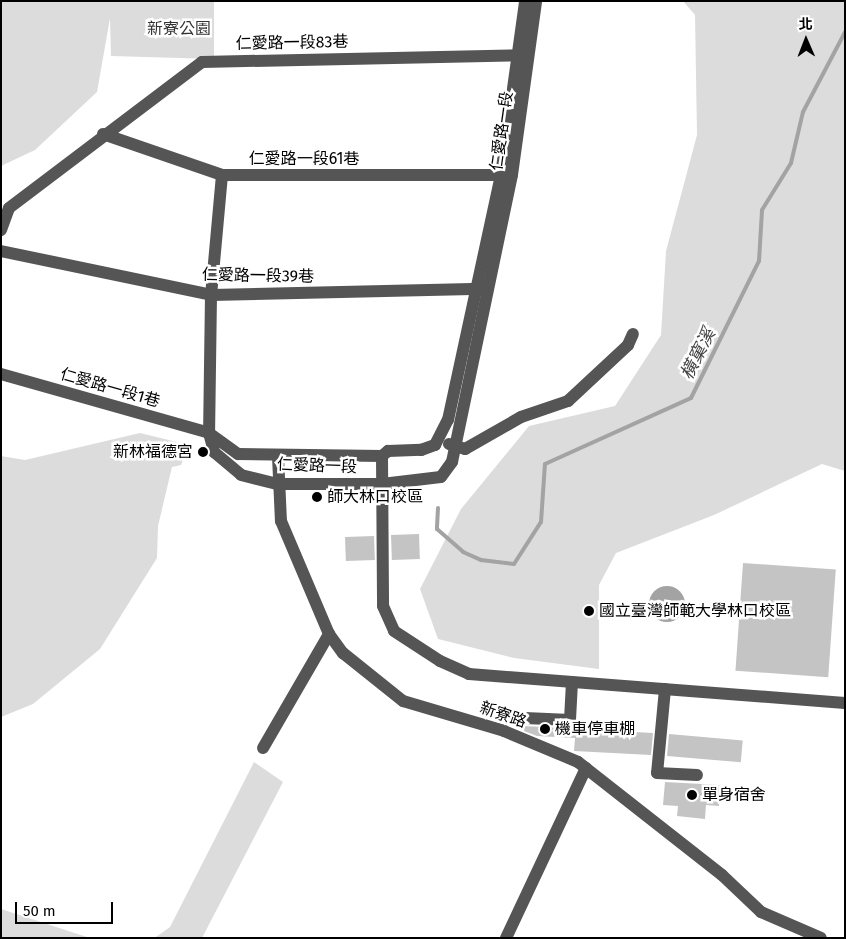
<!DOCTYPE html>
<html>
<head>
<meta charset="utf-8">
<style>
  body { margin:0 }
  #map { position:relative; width:846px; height:939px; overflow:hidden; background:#fff; font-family:"Fira Sans","Noto Sans TC",sans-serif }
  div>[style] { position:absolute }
  .green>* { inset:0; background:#dcdcdc }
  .water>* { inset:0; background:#a3a3a3 }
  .round { border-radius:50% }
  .stream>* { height:4px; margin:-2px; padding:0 2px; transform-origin:2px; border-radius:2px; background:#a3a3a3 }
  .building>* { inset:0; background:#c4c4c4; transform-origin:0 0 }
  .minor>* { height:12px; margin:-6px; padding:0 6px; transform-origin:6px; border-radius:6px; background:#555 }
  .dots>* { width:14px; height:14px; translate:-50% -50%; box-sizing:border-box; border:2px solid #fff; border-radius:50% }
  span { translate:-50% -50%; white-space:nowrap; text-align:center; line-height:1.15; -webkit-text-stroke:5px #fff; paint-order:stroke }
  .park-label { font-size:16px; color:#333 }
  .street-label { font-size:16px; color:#000 }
  .poi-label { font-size:16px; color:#000 }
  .right { translate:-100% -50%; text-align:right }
  .left { translate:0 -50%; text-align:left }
  .water-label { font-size:18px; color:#444; font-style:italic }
  .frame { position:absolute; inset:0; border:2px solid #000; pointer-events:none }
  .north { position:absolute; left:781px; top:15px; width:50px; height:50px; -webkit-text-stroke:4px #fff; paint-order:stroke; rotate:359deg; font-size:14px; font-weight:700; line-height:20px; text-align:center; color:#000 }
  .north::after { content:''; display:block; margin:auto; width:18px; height:22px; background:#000; clip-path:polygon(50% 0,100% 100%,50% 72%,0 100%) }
  .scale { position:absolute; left:15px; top:902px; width:98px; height:22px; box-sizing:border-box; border:2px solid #000; border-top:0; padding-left:6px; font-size:15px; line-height:18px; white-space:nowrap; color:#000; -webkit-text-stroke:4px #fff; paint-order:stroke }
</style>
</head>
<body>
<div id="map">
  <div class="green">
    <i style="clip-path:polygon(1px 1px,214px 1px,214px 59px,111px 56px,110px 18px,97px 92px,35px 150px,1px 166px)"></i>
    <i style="clip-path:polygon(683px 1px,845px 1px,845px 471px,822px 464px,714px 515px,616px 553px,599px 585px,599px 669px,514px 658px,438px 639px,420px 589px,461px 509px,529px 426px,615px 406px,661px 335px,666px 251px,697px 135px,695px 15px)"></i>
    <i style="clip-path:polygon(140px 433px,189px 445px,181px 465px,172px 467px,158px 526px,157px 558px,100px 649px,33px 704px,1px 717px,1px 456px,25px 460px)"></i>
    <i style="clip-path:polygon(254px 762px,283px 782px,202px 938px,138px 938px,156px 937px,170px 927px)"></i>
    <i style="clip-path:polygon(1px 909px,90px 938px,1px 938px)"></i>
  </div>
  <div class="water">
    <i class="round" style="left:649px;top:586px;width:36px;height:36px"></i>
  </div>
  <div class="stream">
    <i style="left:438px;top:508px;width:21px;rotate:93deg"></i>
    <i style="left:437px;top:529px;width:35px;rotate:41deg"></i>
    <i style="left:463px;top:552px;width:20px;rotate:24deg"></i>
    <i style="left:481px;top:560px;width:33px;rotate:7deg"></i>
    <i style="left:514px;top:564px;width:50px;rotate:-57.3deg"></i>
    <i style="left:541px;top:522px;width:58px;rotate:-86.1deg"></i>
    <i style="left:545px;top:464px;width:160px;rotate:-24.3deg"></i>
    <i style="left:691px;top:398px;width:153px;rotate:-63.6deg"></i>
    <i style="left:759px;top:261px;width:51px;rotate:-86.6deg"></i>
    <i style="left:762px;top:210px;width:55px;rotate:-58.3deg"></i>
    <i style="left:791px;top:163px;width:52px;rotate:-76.8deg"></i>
    <i style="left:803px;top:112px;width:90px;rotate:-62.3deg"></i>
  </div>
  <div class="building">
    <i style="left:419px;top:534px;width:25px;height:28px;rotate:88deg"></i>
    <i style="left:374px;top:536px;width:24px;height:29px;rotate:88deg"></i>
    <i style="left:743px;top:563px;width:93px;height:108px;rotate:4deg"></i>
    <i style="clip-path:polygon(524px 726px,653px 733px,651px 755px,574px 751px,575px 738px,537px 736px,524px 731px)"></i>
    <i style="left:669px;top:734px;width:74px;height:22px;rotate:5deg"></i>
    <i style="clip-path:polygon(665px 782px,720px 785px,719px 806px,706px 805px,705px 819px,677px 816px,678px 806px,663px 805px)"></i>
  </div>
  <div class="minor">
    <i style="left:103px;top:134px;width:126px;rotate:19deg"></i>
    <i style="left:222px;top:175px;width:285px"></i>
    <i style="left:222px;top:175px;width:121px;rotate:95.2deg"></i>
    <i style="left:211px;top:295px;width:138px;rotate:90.8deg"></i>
    <i style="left:209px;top:433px;width:20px;rotate:75deg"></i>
    <i style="left:214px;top:452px;width:35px;rotate:40deg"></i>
    <i style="left:241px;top:475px;width:38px;rotate:14deg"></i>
    <i style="left:278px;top:484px;width:104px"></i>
    <i style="left:382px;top:484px;width:59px;rotate:-6.8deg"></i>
    <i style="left:441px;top:477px;width:19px;rotate:-54deg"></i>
    <i style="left:452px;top:462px;width:293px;rotate:-78.2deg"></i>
    <i style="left:512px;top:175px;width:176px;rotate:-82.1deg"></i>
    <i style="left:1px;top:230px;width:23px;rotate:-70deg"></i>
    <i style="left:9px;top:208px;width:242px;rotate:-37.1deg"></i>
    <i style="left:202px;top:62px;width:325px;rotate:-1.2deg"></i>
    <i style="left:1px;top:251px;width:215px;rotate:11.8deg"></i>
    <i style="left:211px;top:295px;width:272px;rotate:-1.3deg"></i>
    <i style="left:1px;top:374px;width:216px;rotate:15.8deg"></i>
    <i style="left:209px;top:433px;width:36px;rotate:36deg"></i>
    <i style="left:238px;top:454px;width:144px;rotate:0.8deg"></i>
    <i style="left:382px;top:456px;width:8px;rotate:-40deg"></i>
    <i style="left:388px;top:451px;width:33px;rotate:-2deg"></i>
    <i style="left:421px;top:450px;width:15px;rotate:-20deg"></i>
    <i style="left:435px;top:445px;width:28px;rotate:-63deg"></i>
    <i style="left:448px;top:420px;width:251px;rotate:-77.8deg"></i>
    <i style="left:501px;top:175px;width:176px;rotate:-82.1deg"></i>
    <i style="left:449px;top:444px;width:17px;rotate:17deg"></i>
    <i style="left:465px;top:449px;width:64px;rotate:-29.7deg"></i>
    <i style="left:521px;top:417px;width:50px;rotate:-18.8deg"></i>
    <i style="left:568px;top:401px;width:82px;rotate:-43deg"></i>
    <i style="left:628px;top:345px;width:12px;rotate:-66deg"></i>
    <i style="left:278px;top:456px;width:65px;rotate:87.4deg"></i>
    <i style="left:281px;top:521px;width:123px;rotate:67deg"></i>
    <i style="left:329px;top:634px;width:24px;rotate:54deg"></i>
    <i style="left:343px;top:653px;width:77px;rotate:38.7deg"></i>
    <i style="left:403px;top:701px;width:105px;rotate:16.5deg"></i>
    <i style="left:504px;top:731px;width:80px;rotate:22.7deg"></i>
    <i style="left:578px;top:762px;width:183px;rotate:38.1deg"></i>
    <i style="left:722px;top:875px;width:54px;rotate:43.5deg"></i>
    <i style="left:761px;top:912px;width:65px;rotate:23.4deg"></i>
    <i style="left:382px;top:456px;width:150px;rotate:89.6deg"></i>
    <i style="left:383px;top:606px;width:27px;rotate:66deg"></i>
    <i style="left:394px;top:631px;width:55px;rotate:33.1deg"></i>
    <i style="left:440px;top:661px;width:32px;rotate:24deg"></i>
    <i style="left:469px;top:674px;width:377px;rotate:4.4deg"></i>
    <i style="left:665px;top:689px;width:84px;rotate:95.4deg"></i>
    <i style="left:657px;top:773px;width:40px;rotate:2.9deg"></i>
    <i style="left:525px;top:718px;width:45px;rotate:2.5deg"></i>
    <i style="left:570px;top:720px;width:38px;rotate:-87deg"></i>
    <i style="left:263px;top:748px;width:132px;rotate:-59.9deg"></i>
    <i style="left:506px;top:938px;width:188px;rotate:-64.8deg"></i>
  </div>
  <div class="dots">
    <i style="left:203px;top:452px;background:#000"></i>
    <i style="left:317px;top:497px;background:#000"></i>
    <i style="left:589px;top:611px;background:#000"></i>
    <i style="left:545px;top:729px;background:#000"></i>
    <i style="left:692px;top:795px;background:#000"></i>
  </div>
  <div class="park-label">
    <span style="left:179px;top:29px">新寮公園</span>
  </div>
  <div class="street-label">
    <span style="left:292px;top:43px;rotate:-1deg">仁愛路一段83巷</span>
    <span style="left:502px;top:131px;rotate:-82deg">仁愛路一段</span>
    <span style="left:304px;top:159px">仁愛路一段61巷</span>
    <span style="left:258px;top:276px;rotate:1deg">仁愛路一段39巷</span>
    <span style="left:110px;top:388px;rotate:16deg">仁愛路一段1巷</span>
    <span style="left:317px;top:466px;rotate:2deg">仁愛路一段</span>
    <span style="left:503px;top:715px;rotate:19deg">新寮路</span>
  </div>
  <div class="poi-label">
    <span class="right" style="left:193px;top:452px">新林福德宮</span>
    <span class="left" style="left:327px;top:497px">師大林口校區</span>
    <span class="left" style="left:599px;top:611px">國立臺灣師範大學林口校區</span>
    <span class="left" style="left:555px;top:729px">機車停車棚</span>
    <span class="left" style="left:702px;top:795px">單身宿舍</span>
  </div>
  <div class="water-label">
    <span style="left:698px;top:354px;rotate:-63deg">橫窠溪</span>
  </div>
  <div class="frame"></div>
  <div class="north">北</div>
  <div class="scale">50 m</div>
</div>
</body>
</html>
